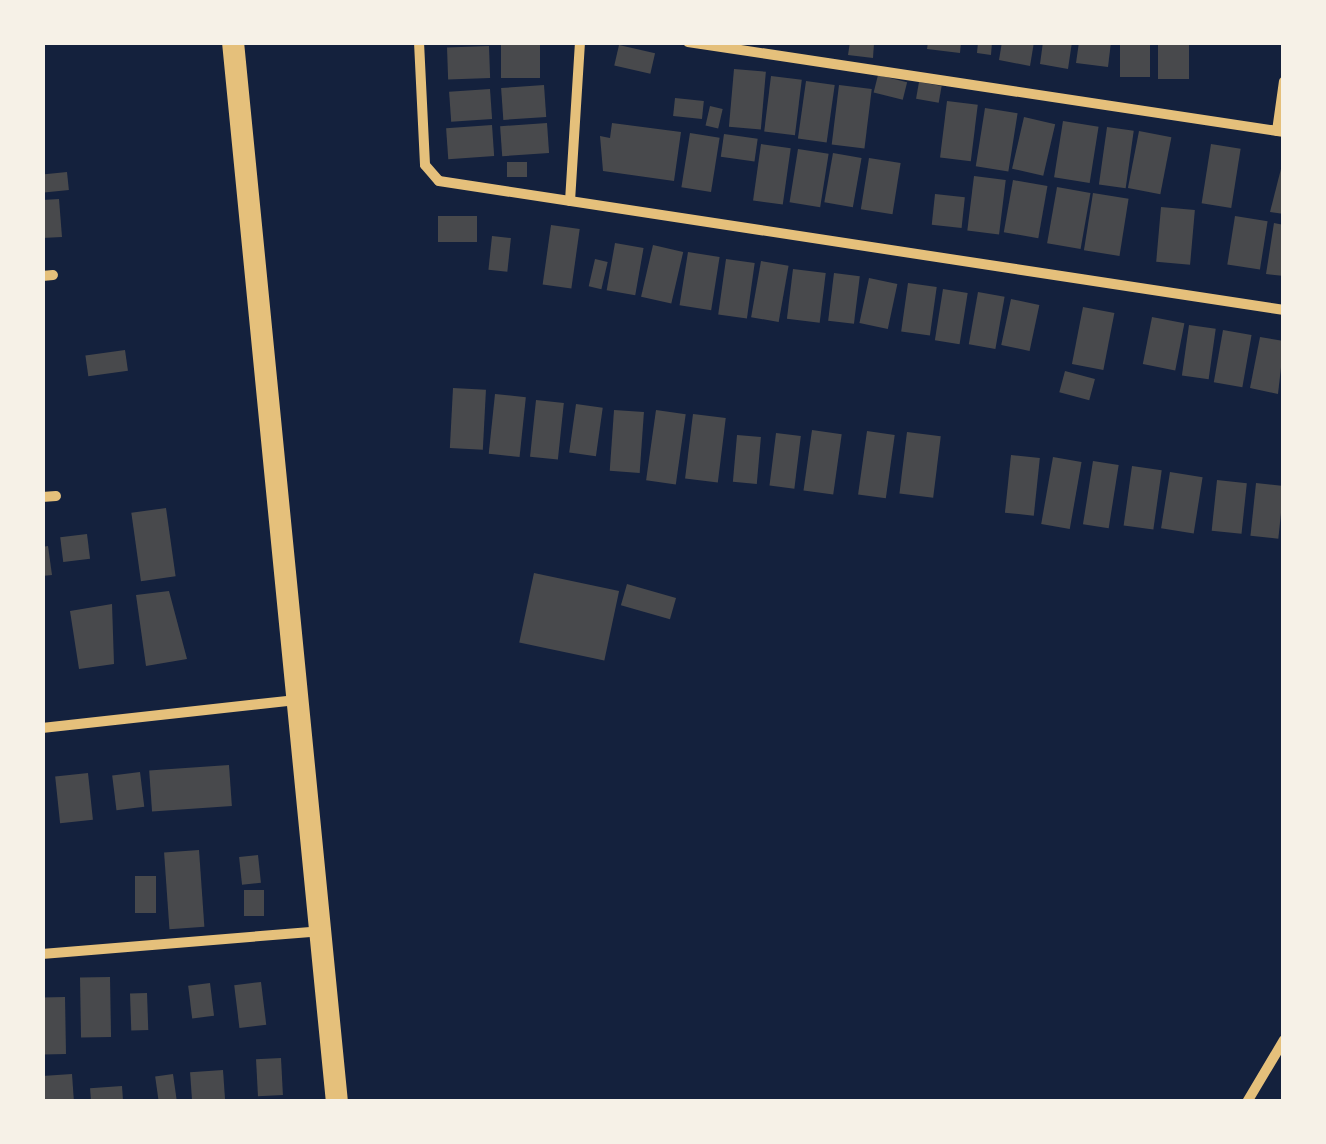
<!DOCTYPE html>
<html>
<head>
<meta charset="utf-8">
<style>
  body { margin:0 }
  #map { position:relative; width:1326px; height:1144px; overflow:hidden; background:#14213d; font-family:Commissioner,sans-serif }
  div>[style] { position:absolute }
  .building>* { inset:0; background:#48494c; transform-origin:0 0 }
  .minor>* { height:10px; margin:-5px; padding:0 5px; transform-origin:5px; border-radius:5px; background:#e5c07b }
  .primary>* { height:22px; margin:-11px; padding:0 11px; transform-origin:11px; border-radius:11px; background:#e5c07b }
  span { translate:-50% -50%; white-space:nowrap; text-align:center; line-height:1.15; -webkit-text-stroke:10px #f6f1e7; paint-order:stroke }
  .frame { position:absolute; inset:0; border:45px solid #f6f1e7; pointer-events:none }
</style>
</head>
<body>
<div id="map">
  <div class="building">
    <i style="left:501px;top:42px;width:39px;height:36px"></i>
    <i style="clip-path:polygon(850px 42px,874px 43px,873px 58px,848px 55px)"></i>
    <i style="clip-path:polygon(928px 42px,961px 42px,960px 53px,927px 49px)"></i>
    <i style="clip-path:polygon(978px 42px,992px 42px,991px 55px,977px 53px)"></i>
    <i style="clip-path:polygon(1002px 42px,1034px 42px,1030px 66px,999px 60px)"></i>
    <i style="clip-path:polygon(1043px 42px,1072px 42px,1068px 69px,1040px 64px)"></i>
    <i style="clip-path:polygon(1079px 42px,1111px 42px,1108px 67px,1076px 63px)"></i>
    <i style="left:1120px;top:42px;width:30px;height:35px"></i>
    <i style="left:1158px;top:42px;width:31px;height:37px"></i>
    <i style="left:619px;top:45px;width:37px;height:21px;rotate:13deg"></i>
    <i style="left:489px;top:46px;width:32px;height:42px;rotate:88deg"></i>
    <i style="left:734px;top:69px;width:32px;height:58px;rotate:5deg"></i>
    <i style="left:878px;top:75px;width:30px;height:18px;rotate:14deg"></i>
    <i style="left:771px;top:76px;width:31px;height:56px;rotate:7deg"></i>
    <i style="left:806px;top:81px;width:29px;height:58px;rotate:8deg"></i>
    <i style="left:919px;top:82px;width:23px;height:17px;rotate:10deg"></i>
    <i style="left:544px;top:85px;width:32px;height:43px;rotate:86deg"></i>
    <i style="left:839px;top:85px;width:33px;height:60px;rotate:7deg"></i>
    <i style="left:490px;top:89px;width:30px;height:41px;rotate:86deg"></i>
    <i style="left:675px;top:98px;width:29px;height:18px;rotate:6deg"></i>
    <i style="left:947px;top:101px;width:31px;height:57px;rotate:7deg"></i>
    <i style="left:710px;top:106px;width:13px;height:20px;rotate:13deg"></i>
    <i style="left:985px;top:108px;width:33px;height:59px;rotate:9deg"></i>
    <i style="left:1024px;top:117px;width:32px;height:53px;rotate:13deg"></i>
    <i style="left:1063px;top:121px;width:36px;height:57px;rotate:9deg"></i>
    <i style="left:547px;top:123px;width:30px;height:47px;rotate:86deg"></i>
    <i style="clip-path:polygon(612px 123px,681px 132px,674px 181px,603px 171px,600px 136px,610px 138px)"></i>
    <i style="left:492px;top:125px;width:31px;height:46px;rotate:86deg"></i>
    <i style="left:1107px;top:127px;width:27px;height:58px;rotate:8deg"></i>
    <i style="left:1139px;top:131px;width:33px;height:58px;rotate:11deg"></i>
    <i style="left:690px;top:133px;width:30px;height:55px;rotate:9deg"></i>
    <i style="left:724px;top:134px;width:34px;height:23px;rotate:8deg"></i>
    <i style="left:761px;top:144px;width:30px;height:57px;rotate:8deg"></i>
    <i style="left:1211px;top:144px;width:30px;height:60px;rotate:9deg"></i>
    <i style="left:798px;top:149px;width:31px;height:54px;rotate:9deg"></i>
    <i style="left:833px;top:153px;width:29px;height:50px;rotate:10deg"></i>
    <i style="clip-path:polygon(1284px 157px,1284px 214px,1270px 212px)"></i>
    <i style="left:869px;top:158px;width:32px;height:52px;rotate:9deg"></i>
    <i style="left:507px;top:162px;width:20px;height:15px"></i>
    <i style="left:67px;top:172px;width:18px;height:25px;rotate:84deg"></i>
    <i style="left:974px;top:176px;width:32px;height:55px;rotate:7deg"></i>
    <i style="left:1013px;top:180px;width:35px;height:53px;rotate:10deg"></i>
    <i style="left:1057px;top:187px;width:34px;height:57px;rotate:10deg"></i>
    <i style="left:1093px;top:193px;width:36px;height:58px;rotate:9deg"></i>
    <i style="left:935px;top:194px;width:30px;height:31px;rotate:6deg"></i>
    <i style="clip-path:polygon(59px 199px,62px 237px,42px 238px,42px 200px)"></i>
    <i style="left:1161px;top:207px;width:34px;height:55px;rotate:5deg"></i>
    <i style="left:477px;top:216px;width:26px;height:39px;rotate:90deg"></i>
    <i style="left:1235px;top:216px;width:33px;height:49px;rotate:9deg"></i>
    <i style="clip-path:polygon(1274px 223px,1284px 225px,1284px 276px,1266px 274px)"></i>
    <i style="left:551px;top:225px;width:29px;height:60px;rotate:8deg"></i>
    <i style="left:492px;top:236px;width:19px;height:34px;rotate:6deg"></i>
    <i style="left:615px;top:243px;width:29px;height:48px;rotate:10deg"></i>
    <i style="left:653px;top:245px;width:31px;height:53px;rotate:13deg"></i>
    <i style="left:688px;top:252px;width:32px;height:54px;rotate:9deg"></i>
    <i style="left:595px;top:259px;width:13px;height:28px;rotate:13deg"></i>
    <i style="left:726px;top:259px;width:29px;height:56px;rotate:8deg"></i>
    <i style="left:761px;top:261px;width:28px;height:57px;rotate:10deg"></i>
    <i style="left:793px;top:269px;width:33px;height:50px;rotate:7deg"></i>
    <i style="left:834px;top:273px;width:26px;height:48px;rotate:7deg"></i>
    <i style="left:869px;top:278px;width:29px;height:46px;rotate:12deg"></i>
    <i style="left:908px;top:283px;width:29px;height:49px;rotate:8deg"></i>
    <i style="left:943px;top:289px;width:25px;height:52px;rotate:9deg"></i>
    <i style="left:978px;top:292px;width:27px;height:53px;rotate:10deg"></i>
    <i style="left:1011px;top:299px;width:29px;height:47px;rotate:12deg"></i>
    <i style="left:1083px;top:307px;width:32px;height:58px;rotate:11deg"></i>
    <i style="left:1152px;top:317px;width:33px;height:48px;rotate:11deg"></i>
    <i style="left:1189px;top:325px;width:27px;height:51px;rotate:8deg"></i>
    <i style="left:1223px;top:330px;width:29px;height:53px;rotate:10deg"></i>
    <i style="clip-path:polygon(1260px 337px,1284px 341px,1278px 394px,1250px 388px)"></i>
    <i style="left:125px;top:350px;width:21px;height:40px;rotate:82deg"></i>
    <i style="left:1065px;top:371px;width:31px;height:22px;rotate:15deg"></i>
    <i style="left:453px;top:388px;width:33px;height:60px;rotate:3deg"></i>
    <i style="left:495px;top:394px;width:31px;height:60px;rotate:6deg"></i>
    <i style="left:536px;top:400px;width:28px;height:57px;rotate:6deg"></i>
    <i style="left:576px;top:404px;width:27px;height:49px;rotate:8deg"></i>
    <i style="left:614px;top:410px;width:30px;height:61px;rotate:4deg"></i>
    <i style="left:656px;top:410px;width:30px;height:71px;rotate:8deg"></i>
    <i style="left:693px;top:414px;width:33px;height:65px;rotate:7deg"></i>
    <i style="left:812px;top:430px;width:30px;height:61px;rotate:8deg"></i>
    <i style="left:867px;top:431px;width:28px;height:64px;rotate:8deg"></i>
    <i style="left:907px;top:432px;width:34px;height:62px;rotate:7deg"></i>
    <i style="left:776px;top:433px;width:25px;height:53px;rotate:7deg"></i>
    <i style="left:737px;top:435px;width:24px;height:47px;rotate:5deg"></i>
    <i style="left:1011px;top:455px;width:29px;height:58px;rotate:6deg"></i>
    <i style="left:1053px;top:457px;width:29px;height:68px;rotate:10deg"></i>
    <i style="left:1093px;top:461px;width:26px;height:64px;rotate:9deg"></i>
    <i style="left:1132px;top:466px;width:30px;height:60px;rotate:8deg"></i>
    <i style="left:1170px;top:472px;width:33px;height:57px;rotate:9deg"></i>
    <i style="left:1217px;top:480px;width:30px;height:51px;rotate:6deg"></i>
    <i style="left:1256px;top:483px;width:28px;height:53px;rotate:6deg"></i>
    <i style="left:166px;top:508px;width:69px;height:35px;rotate:82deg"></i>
    <i style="left:87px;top:534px;width:25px;height:27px;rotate:83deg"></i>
    <i style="clip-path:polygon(48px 546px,52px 575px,42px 576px,42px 547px)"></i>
    <i style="left:534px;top:573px;width:87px;height:71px;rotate:12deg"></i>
    <i style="left:627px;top:584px;width:51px;height:22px;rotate:16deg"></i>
    <i style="clip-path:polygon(169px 591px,187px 659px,146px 666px,136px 595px)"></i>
    <i style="clip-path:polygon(112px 604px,114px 664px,79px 669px,70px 611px)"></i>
    <i style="left:229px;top:765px;width:41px;height:80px;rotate:86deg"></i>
    <i style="left:140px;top:772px;width:35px;height:28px;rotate:83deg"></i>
    <i style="left:88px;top:773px;width:47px;height:33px;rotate:84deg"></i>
    <i style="left:199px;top:850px;width:77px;height:35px;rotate:86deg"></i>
    <i style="left:258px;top:855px;width:28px;height:19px;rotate:84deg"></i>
    <i style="left:156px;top:876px;width:37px;height:21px;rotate:90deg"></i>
    <i style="left:244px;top:890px;width:20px;height:26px"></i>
    <i style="left:110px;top:977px;width:60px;height:30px;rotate:89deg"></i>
    <i style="left:261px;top:982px;width:43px;height:27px;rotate:83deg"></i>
    <i style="left:210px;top:983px;width:33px;height:22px;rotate:83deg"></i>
    <i style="left:147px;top:993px;width:37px;height:17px;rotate:88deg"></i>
    <i style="left:65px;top:997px;width:57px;height:23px;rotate:89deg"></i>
    <i style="left:281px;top:1058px;width:37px;height:25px;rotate:87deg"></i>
    <i style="left:223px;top:1070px;width:32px;height:33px;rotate:86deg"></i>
    <i style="left:72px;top:1074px;width:28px;height:30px;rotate:86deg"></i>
    <i style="left:173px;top:1074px;width:28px;height:18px;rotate:82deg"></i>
    <i style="left:122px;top:1086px;width:16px;height:32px;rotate:86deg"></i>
  </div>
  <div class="minor">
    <i style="left:419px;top:42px;width:123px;rotate:87.2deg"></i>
    <i style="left:425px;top:165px;width:21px;rotate:49deg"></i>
    <i style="left:439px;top:181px;width:855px;rotate:8.68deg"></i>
    <i style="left:688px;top:42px;width:603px;rotate:8.59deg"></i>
    <i style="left:1277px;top:131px;width:50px;rotate:-82deg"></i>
    <i style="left:570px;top:201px;width:159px;rotate:-86.4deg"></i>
    <i style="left:42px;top:276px;width:11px;rotate:-5deg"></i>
    <i style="left:42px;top:497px;width:14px;rotate:-4deg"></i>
    <i style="left:42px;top:728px;width:256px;rotate:-6.3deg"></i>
    <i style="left:42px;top:954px;width:282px;rotate:-4.7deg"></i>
    <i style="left:1247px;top:1102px;width:72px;rotate:-59.2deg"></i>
  </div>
  <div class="primary">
    <i style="left:233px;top:42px;width:1065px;rotate:84.4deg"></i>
  </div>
  <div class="frame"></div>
</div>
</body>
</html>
